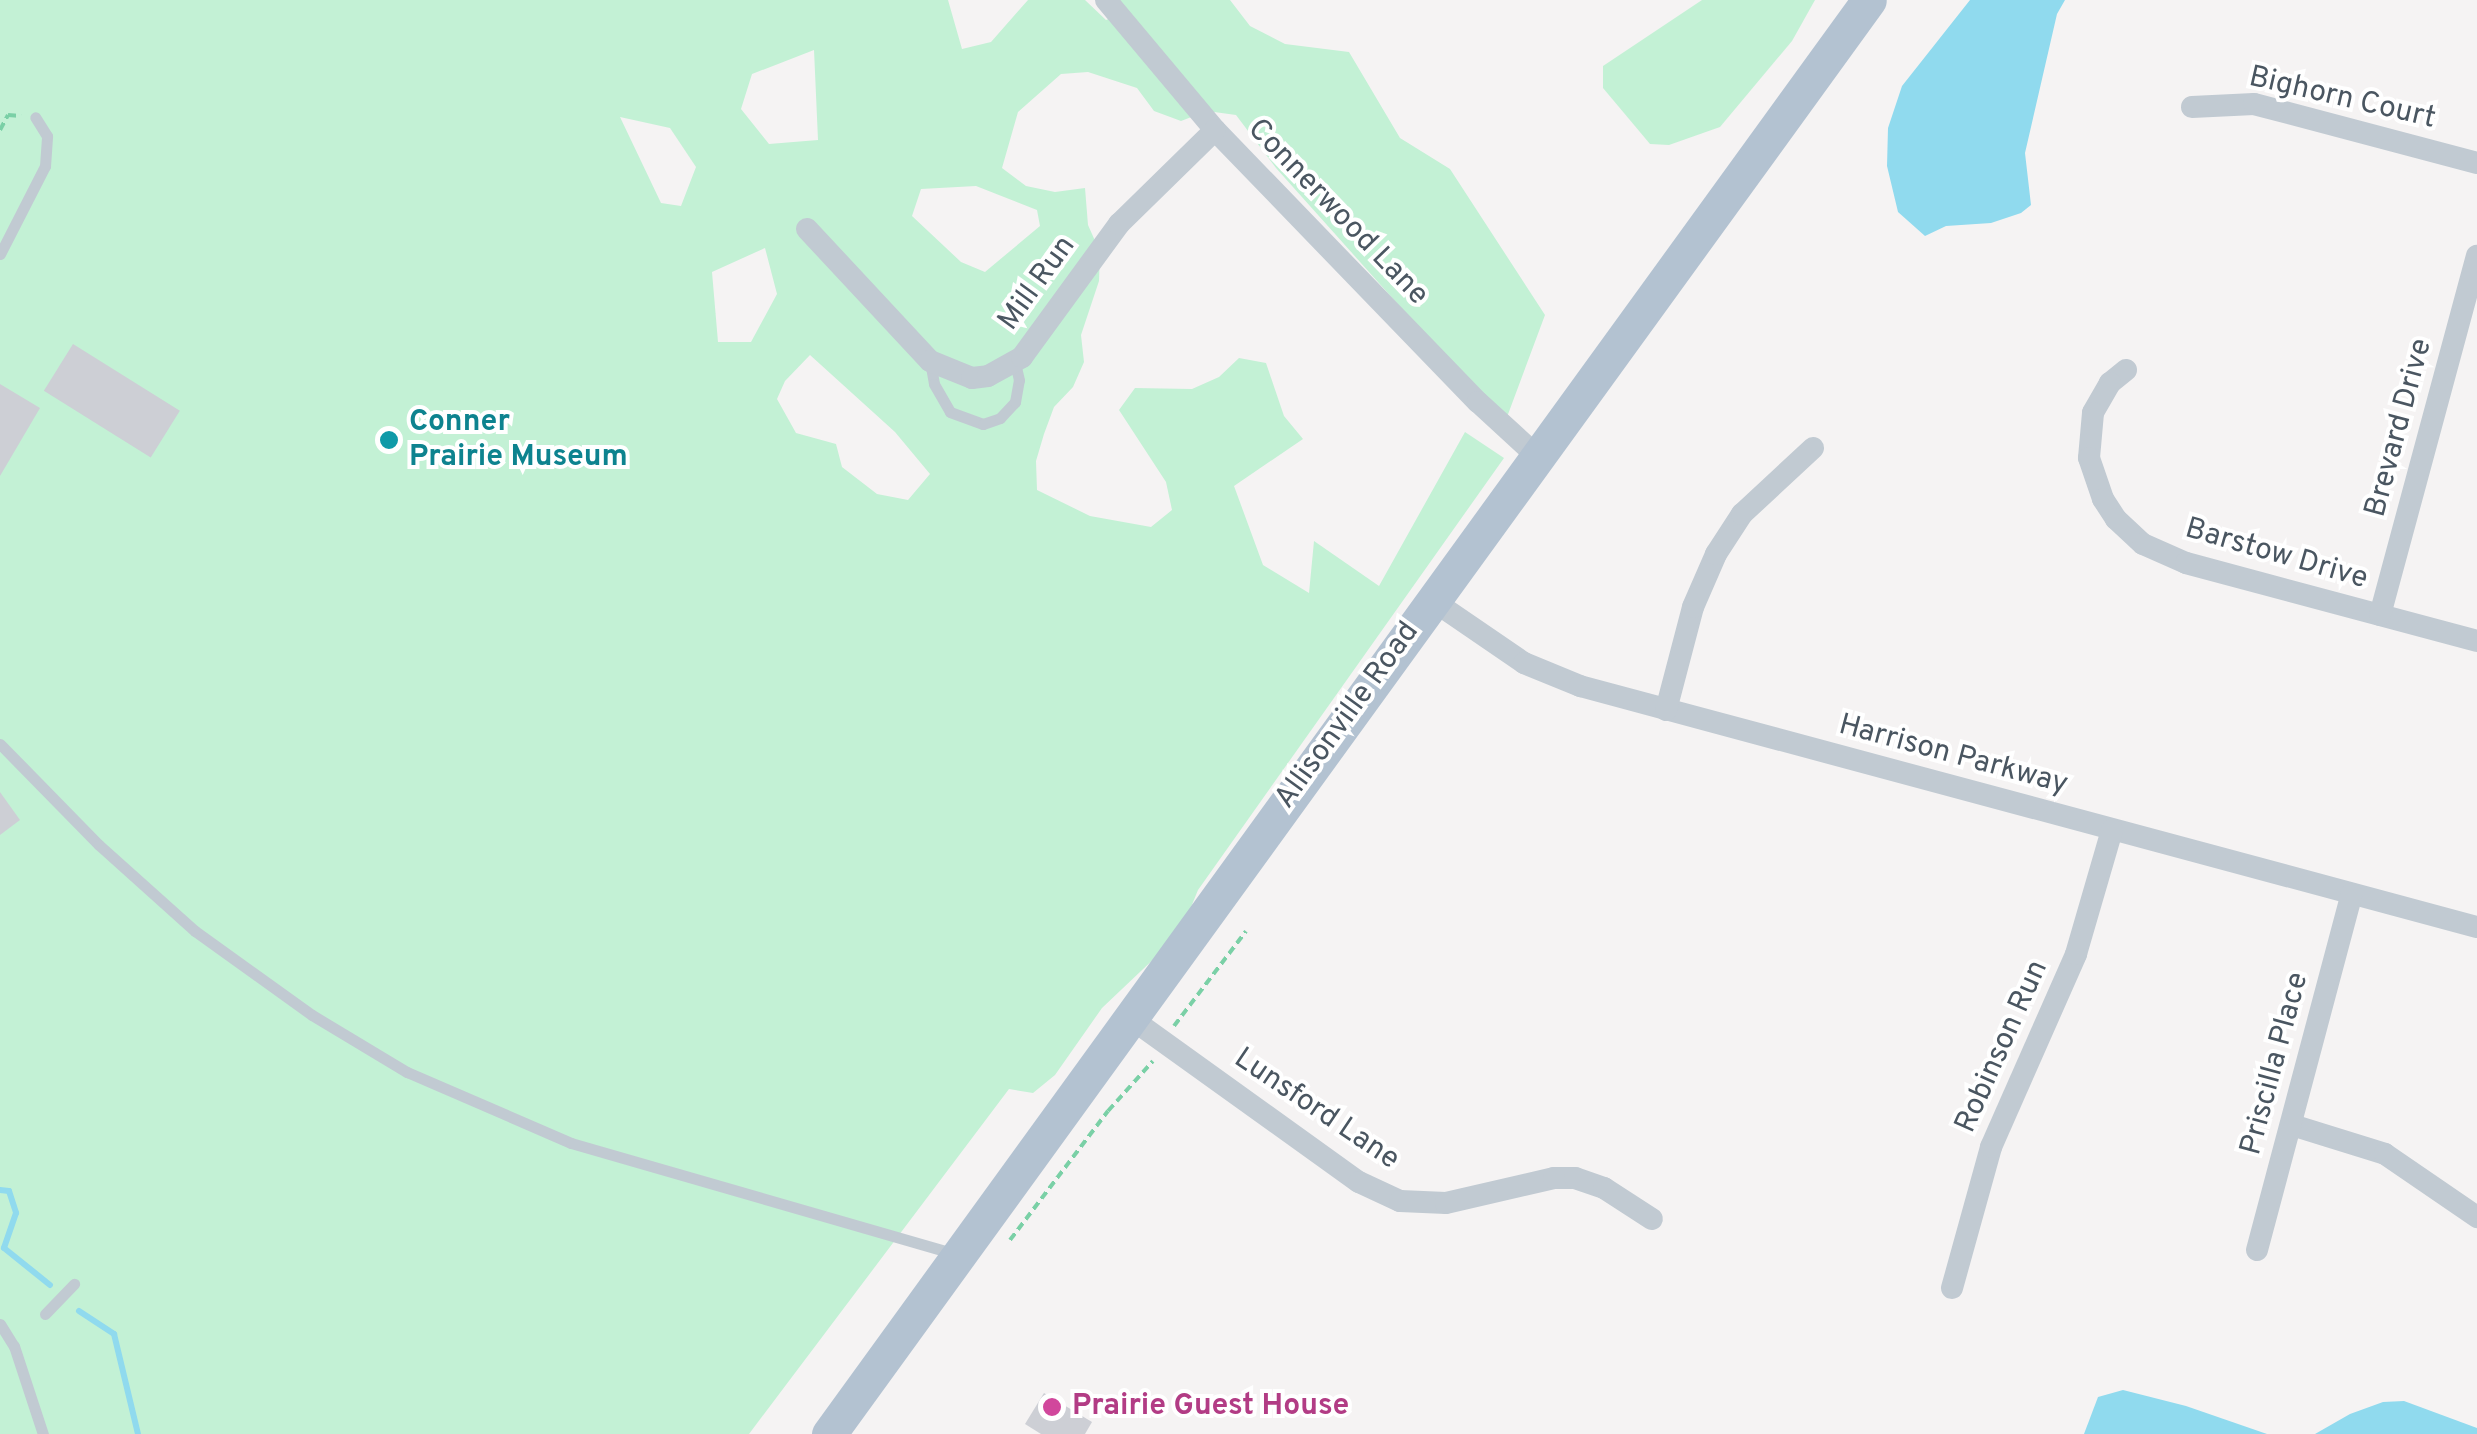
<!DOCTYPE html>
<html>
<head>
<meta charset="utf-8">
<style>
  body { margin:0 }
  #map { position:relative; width:2477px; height:1434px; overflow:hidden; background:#f5f3f3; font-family:Overpass,sans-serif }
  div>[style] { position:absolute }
  .green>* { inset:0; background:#c3f1d5 }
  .water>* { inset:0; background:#90daee }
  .stream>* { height:6px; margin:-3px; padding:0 3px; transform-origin:3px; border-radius:3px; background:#90daee }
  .building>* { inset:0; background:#cdcfd5; transform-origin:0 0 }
  .path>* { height:4px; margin-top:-2px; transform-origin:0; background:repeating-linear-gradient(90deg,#7ad0a6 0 8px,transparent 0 13px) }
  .service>* { height:11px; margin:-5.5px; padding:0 5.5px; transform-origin:5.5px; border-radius:5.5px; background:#c1cad2 }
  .minor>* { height:22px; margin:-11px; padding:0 11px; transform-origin:11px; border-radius:11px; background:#c1cad2 }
  .primary>* { height:35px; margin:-17.5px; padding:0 17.5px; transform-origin:17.5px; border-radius:17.5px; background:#b3c2d1 }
  .dots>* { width:28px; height:28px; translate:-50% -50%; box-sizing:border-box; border:5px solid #fff; border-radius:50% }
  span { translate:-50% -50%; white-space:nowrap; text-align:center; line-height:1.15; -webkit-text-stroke:8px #fff; paint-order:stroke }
  .street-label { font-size:30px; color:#4a5661 }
  .culture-label { font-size:30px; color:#0d838f; font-weight:700 }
  .left { translate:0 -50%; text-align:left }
  .hotel-label { font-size:30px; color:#b23c85; font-weight:700 }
</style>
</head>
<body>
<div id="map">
  <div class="green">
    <i style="clip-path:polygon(evenodd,0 0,948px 0,962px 49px,991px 42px,1028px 0,1085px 0,1106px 20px,1127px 12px,1117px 0,1230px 0,1250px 26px,1285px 44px,1349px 52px,1400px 138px,1450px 169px,1545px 315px,1507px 417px,1420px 329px,1276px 168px,1236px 115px,1207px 111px,1181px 121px,1154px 111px,1137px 88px,1088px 72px,1061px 74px,1018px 112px,1002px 168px,1026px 186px,1055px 192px,1085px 188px,1088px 225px,1100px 252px,1099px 281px,1081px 335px,1084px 362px,1073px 387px,1054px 407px,1044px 434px,1036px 461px,1037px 490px,1090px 516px,1151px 527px,1172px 510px,1166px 482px,1119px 410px,1135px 388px,1192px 389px,1219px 377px,1239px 358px,1266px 363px,1284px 416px,1303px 439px,1234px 486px,1263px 565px,1309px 593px,1314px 541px,1379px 586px,1465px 432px,1504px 458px,1198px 890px,1180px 934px,1102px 1008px,1055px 1075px,1033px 1093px,1009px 1089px,749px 1434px,0 1434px,0 0,814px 50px,818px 140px,769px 144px,741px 109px,752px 74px,814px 50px,0 0,620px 117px,670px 128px,696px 167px,681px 206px,661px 203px,620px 117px,0 0,976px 186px,1037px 210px,1040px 226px,985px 272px,961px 262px,912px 216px,921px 189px,976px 186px,0 0,765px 248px,777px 294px,751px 342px,718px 342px,712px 272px,765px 248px,0 0,810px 355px,895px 432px,930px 474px,908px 500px,877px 494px,842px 467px,836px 444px,796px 433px,777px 399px,785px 381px,810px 355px)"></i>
    <i style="clip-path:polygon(1702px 0,1815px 0,1792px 41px,1720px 127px,1669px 145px,1650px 144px,1603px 88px,1603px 66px)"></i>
  </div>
  <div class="water">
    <i style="clip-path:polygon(1970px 0,2065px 0,2057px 14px,2025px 153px,2031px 205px,2021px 213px,1991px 223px,1946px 226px,1925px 236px,1898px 212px,1887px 166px,1888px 128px,1902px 86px)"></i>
    <i style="clip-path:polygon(2123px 1390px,2186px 1406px,2267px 1434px,2084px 1434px,2098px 1397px)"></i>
    <i style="clip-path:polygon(2404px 1401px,2477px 1428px,2477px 1434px,2315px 1434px,2350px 1414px,2383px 1402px)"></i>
  </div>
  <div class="stream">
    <i style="left:0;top:1190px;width:9px;rotate:6deg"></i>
    <i style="left:9px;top:1191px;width:23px;rotate:72deg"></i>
    <i style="left:16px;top:1213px;width:37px;rotate:109deg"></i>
    <i style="left:4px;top:1248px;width:59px;rotate:38.8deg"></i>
    <i style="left:79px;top:1311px;width:42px;rotate:33.3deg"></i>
    <i style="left:114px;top:1334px;width:103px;rotate:76.5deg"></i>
  </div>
  <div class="building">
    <i style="left:73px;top:344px;width:126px;height:55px;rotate:32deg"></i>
    <i style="clip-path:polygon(0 384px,40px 408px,0 476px)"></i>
    <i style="clip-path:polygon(0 792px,20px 820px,0 835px)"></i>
    <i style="clip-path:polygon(1044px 1393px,1092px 1422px,1085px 1434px,1041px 1434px,1025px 1424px)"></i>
  </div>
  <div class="path">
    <i style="left:0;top:130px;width:17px;rotate:-62deg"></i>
    <i style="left:8px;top:115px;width:13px;rotate:4deg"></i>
    <i style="left:1174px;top:1026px;width:119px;rotate:-52.8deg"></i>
    <i style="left:1010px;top:1240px;width:162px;rotate:-52.8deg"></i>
    <i style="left:1108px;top:1111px;width:67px;rotate:-48deg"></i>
  </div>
  <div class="service">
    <i style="left:0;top:254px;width:99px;rotate:-62.9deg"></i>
    <i style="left:45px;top:166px;width:30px;rotate:-86deg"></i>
    <i style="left:47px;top:136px;width:22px;rotate:-122deg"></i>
    <i style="left:930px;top:361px;width:23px;rotate:80deg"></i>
    <i style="left:934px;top:384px;width:32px;rotate:60deg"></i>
    <i style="left:950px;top:412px;width:35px;rotate:20deg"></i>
    <i style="left:983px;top:424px;width:18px;rotate:-19deg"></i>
    <i style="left:1000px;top:418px;width:22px;rotate:-47deg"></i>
    <i style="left:1015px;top:402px;width:22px;rotate:-80deg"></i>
    <i style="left:1019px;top:380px;width:18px;rotate:-103deg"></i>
    <i style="left:0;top:744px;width:141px;rotate:45.6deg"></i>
    <i style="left:99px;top:845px;width:129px;rotate:41.9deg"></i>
    <i style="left:195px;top:931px;width:144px;rotate:35.7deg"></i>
    <i style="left:312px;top:1015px;width:111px;rotate:31deg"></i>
    <i style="left:407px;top:1072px;width:179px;rotate:23.4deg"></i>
    <i style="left:571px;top:1143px;width:397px;rotate:16.1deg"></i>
    <i style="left:45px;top:1314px;width:42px;rotate:-46deg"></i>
    <i style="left:0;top:1324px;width:26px;rotate:58deg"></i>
    <i style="left:14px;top:1346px;width:93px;rotate:71.8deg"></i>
  </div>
  <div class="minor">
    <i style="left:1106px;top:0;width:170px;rotate:50deg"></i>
    <i style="left:1215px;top:130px;width:378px;rotate:46deg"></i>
    <i style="left:1478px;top:402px;width:80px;rotate:42.5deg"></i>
    <i style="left:2192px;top:107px;width:62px;rotate:-2.8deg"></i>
    <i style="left:2254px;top:104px;width:231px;rotate:14.8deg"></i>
    <i style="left:807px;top:229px;width:180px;rotate:47deg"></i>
    <i style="left:930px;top:361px;width:45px;rotate:22deg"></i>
    <i style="left:972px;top:378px;width:16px;rotate:-7deg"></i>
    <i style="left:988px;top:376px;width:39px;rotate:-29deg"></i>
    <i style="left:1022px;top:357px;width:165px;rotate:-53.9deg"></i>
    <i style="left:1119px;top:224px;width:134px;rotate:-44.4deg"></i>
    <i style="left:2126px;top:370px;width:21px;rotate:141deg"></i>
    <i style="left:2110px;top:383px;width:34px;rotate:120deg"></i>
    <i style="left:2093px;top:413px;width:45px;rotate:95.1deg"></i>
    <i style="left:2089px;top:458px;width:43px;rotate:71.1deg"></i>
    <i style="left:2103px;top:499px;width:24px;rotate:57deg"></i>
    <i style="left:2116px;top:519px;width:37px;rotate:43deg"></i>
    <i style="left:2143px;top:544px;width:47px;rotate:23.8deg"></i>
    <i style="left:2186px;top:563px;width:301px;rotate:15deg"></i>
    <i style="left:1432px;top:600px;width:112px;rotate:34.4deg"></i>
    <i style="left:1524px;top:663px;width:61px;rotate:22.3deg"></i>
    <i style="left:1580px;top:686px;width:929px;rotate:15.04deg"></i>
    <i style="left:2380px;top:615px;width:372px;rotate:-74.9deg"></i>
    <i style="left:1666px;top:710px;width:106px;rotate:-75.3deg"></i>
    <i style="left:1693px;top:607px;width:58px;rotate:-66.5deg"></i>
    <i style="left:1716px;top:554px;width:48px;rotate:-57deg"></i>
    <i style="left:1742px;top:514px;width:97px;rotate:-42.9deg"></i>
    <i style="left:1129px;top:1017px;width:283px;rotate:35.7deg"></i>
    <i style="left:1359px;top:1182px;width:45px;rotate:24.9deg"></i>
    <i style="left:1400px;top:1201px;width:46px;rotate:2.5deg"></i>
    <i style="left:1446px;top:1203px;width:111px;rotate:-13deg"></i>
    <i style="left:1554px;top:1178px;width:21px"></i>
    <i style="left:1575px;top:1178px;width:31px;rotate:19deg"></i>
    <i style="left:1604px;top:1188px;width:57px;rotate:32.9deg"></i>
    <i style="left:2292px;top:1125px;width:97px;rotate:17.3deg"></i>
    <i style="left:2385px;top:1154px;width:112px;rotate:34.4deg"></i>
    <i style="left:2257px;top:1250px;width:368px;rotate:-75.1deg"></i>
    <i style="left:1952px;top:1288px;width:146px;rotate:-74.5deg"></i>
    <i style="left:1991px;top:1147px;width:211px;rotate:-66.2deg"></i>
    <i style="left:2076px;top:954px;width:129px;rotate:-73.8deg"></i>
  </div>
  <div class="primary">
    <i style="left:829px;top:1434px;width:1771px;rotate:-54.05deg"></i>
  </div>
  <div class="dots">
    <i style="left:389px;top:440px;background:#0f9aa8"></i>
    <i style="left:1052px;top:1407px;background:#d1479c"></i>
  </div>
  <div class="street-label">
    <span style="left:2342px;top:99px;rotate:13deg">Bighorn Court</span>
    <span style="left:1337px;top:213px;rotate:46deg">Connerwood Lane</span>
    <span style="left:1038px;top:284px;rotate:-54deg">Mill Run</span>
    <span style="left:2400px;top:428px;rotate:-75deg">Brevard Drive</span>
    <span style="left:2276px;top:555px;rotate:16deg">Barstow Drive</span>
    <span style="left:1348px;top:716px;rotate:-54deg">Allisonville Road</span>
    <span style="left:1953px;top:756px;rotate:15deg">Harrison Parkway</span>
    <span style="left:2003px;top:1047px;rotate:-66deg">Robinson Run</span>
    <span style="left:2276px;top:1064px;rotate:-75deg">Priscilla Place</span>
    <span style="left:1316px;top:1110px;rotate:34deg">Lunsford Lane</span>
  </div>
  <div class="culture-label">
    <span class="left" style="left:409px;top:440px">Conner<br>Prairie Museum</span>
  </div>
  <div class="hotel-label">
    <span class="left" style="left:1072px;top:1407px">Prairie Guest House</span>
  </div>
</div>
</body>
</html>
